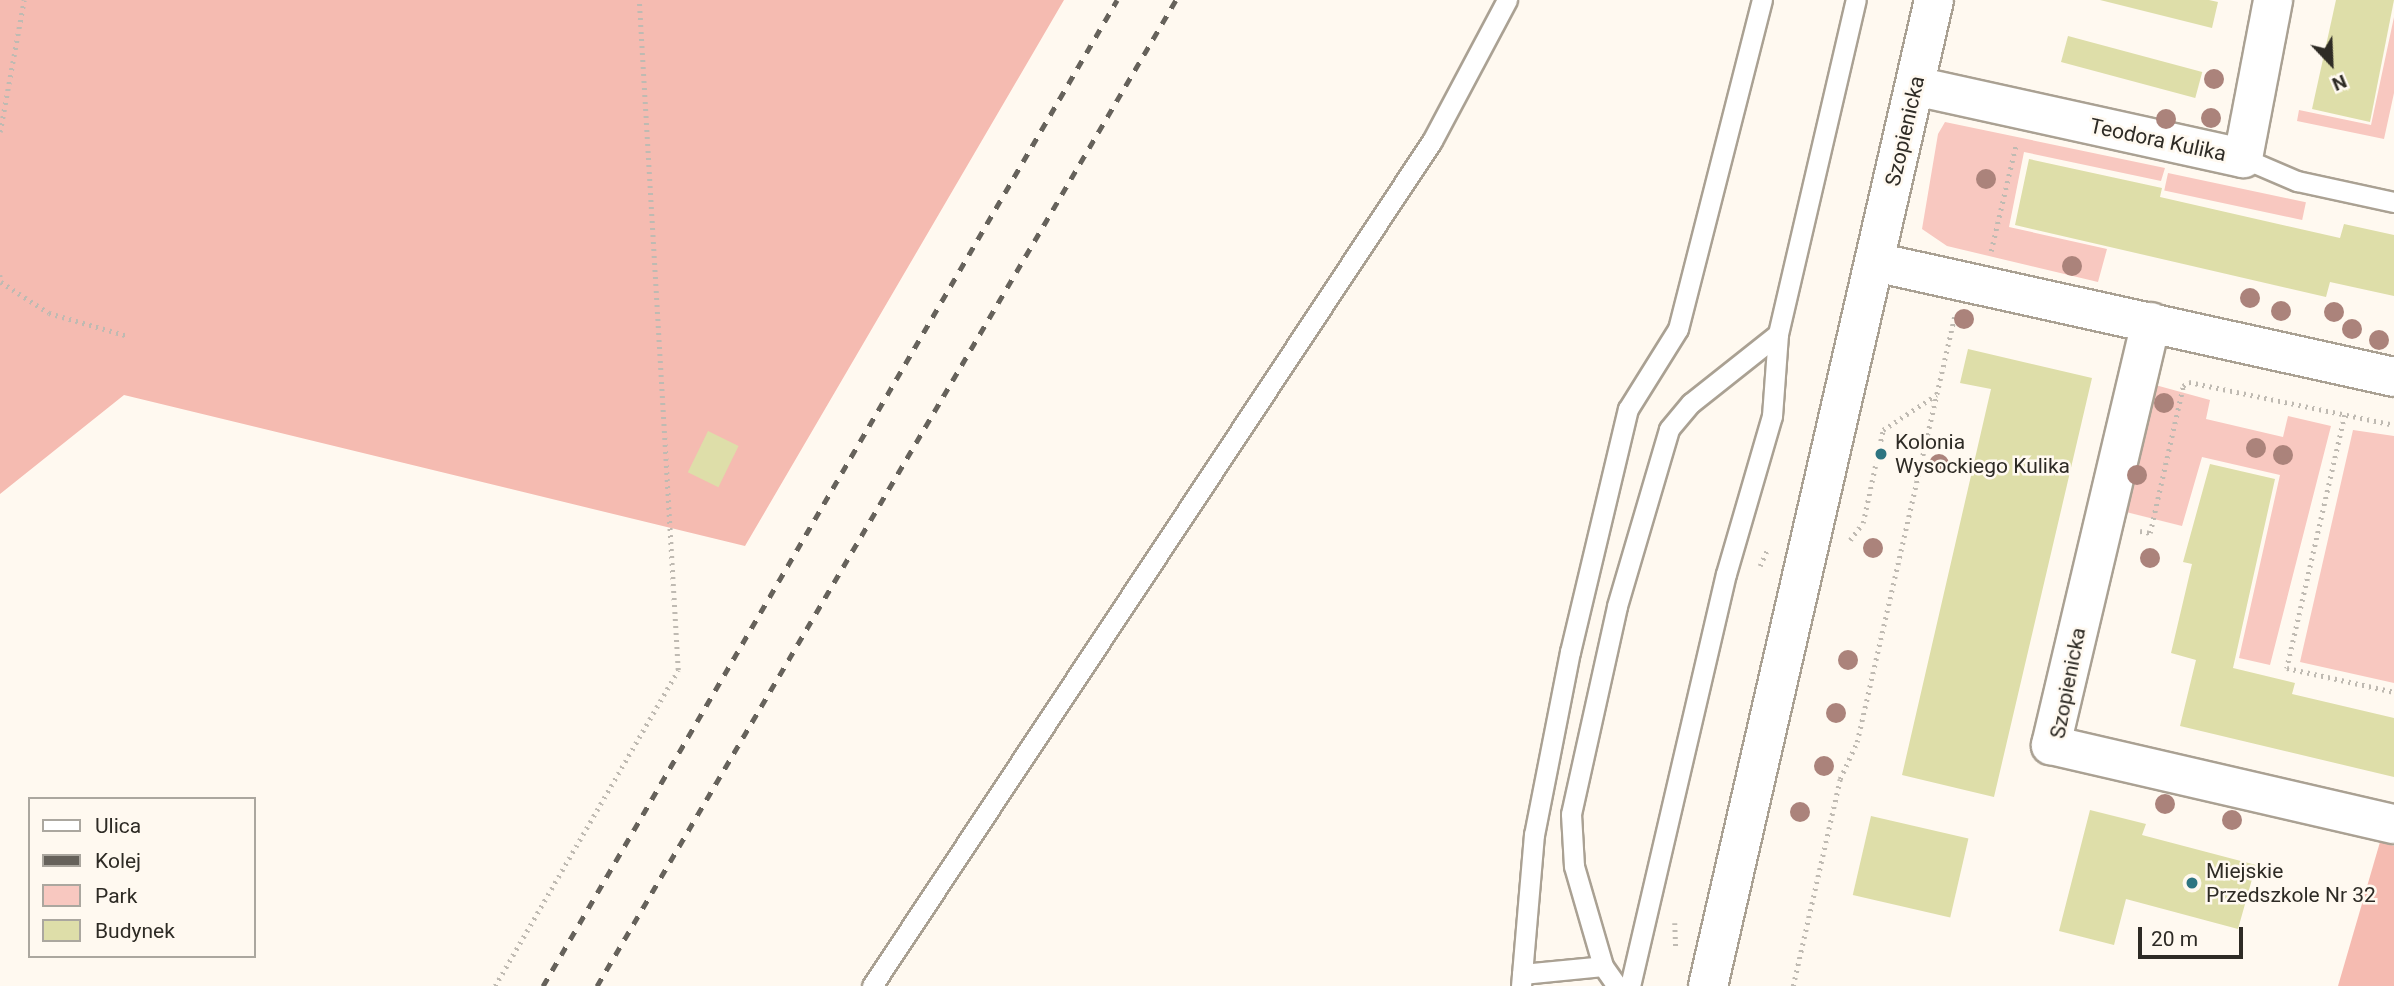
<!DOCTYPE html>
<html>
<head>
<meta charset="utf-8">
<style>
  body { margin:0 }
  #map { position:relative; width:2394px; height:986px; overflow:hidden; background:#fff9f0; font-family:Roboto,sans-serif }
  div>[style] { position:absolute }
  .green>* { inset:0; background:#f8c8c0; transform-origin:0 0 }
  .forest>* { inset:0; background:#f5bbb1 }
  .building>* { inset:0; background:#dedea9; transform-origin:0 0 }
  .path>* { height:4.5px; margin-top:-2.25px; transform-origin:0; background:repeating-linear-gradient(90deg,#bfbab2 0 2px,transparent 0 7px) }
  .roads { filter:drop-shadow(2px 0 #aaa193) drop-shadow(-2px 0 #aaa193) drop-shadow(0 2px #aaa193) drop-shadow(0 -2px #aaa193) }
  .lane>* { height:19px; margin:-9.5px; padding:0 9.5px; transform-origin:9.5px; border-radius:9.5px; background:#fff }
  .street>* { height:38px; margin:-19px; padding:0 19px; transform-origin:19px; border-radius:19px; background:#fff }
  .secondary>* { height:38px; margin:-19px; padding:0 19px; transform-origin:19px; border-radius:19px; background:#fff }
  .rail>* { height:5px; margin-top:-2.5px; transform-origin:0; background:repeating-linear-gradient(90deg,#66625b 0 9px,transparent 0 18px) }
  .trees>* { width:20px; height:20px; margin:-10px; border-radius:50%; background:#ab837b }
  .dots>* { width:19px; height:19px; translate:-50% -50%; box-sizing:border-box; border:4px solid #fff9f0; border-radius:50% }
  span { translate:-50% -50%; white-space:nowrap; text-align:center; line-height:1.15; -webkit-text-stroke:5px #fff9f0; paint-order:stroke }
  .street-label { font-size:21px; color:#2e2b25 }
  .poi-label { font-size:21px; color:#2e2b25 }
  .left { translate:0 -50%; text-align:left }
  .legend { position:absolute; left:28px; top:797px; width:228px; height:161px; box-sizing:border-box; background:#fff9f0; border:2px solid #aba79f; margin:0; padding:9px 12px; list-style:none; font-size:21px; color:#2e2b25 }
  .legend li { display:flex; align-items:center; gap:14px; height:35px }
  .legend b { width:35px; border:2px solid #aba79f }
  .north { position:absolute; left:2296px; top:28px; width:70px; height:70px; -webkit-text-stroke:5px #fff9f0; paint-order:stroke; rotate:157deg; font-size:19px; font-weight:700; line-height:28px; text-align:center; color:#2e2b25 }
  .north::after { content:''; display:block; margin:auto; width:24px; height:32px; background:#2e2b25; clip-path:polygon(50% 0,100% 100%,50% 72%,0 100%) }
  .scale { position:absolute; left:2138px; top:927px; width:105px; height:32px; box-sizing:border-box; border:4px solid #2e2b25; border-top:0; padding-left:9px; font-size:21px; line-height:24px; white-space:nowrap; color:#2e2b25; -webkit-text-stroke:5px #fff9f0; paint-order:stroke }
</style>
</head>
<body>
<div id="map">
  <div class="green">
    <i style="clip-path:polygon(2394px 17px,2394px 93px,2384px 139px,2297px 121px,2299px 110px,2371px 125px)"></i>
    <i style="clip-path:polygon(1945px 122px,2165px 168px,2161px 181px,2024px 152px,2009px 227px,2107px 249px,2098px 282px,1947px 246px,1922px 229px,1938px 134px)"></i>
    <i style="left:2168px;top:173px;width:141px;height:18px;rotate:12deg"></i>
    <i style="clip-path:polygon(2148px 383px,2210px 400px,2206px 419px,2283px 437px,2288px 416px,2331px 426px,2270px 665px,2239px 658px,2280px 475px,2202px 457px,2182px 526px,2118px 510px)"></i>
    <i style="clip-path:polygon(2353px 430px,2394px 436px,2394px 683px,2300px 662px)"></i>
  </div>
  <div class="forest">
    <i style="clip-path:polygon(0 0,1064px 0,745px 546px,124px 395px,0 494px)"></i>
    <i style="clip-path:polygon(2380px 842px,2394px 846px,2394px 986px,2338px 986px)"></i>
  </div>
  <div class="building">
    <i style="clip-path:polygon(2100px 0,2209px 0,2218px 2px,2212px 28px)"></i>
    <i style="clip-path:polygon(2336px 0,2394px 0,2370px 122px,2312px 109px)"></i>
    <i style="left:2068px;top:36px;width:139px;height:27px;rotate:15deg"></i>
    <i style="clip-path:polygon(2029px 159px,2162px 188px,2160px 197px,2340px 238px,2344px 224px,2394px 235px,2394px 296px,2330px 282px,2326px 297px,2015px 225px)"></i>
    <i style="clip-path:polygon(1968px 349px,2092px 378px,1994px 797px,1902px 775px,1991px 389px,1960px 383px)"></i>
    <i style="left:708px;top:431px;width:34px;height:46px;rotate:26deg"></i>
    <i style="clip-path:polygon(2210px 464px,2275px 479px,2233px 668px,2295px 683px,2292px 694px,2394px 718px,2394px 777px,2180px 726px,2196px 660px,2171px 653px,2192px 564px,2183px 562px)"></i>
    <i style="clip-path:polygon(2090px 810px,2146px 824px,2142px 835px,2256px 865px,2238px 929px,2126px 899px,2114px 945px,2059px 931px)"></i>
    <i style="left:1871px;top:816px;width:100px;height:81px;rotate:13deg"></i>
  </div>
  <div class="path">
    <i style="left:0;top:132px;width:134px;rotate:-79.7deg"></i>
    <i style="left:1991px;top:251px;width:110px;rotate:-76.8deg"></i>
    <i style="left:0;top:275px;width:7px;rotate:82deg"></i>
    <i style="left:1px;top:282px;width:57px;rotate:32.9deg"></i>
    <i style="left:49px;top:313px;width:82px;rotate:16.2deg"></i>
    <i style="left:2345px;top:415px;width:260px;rotate:102.9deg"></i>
    <i style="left:2287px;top:668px;width:110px;rotate:12.6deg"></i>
    <i style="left:2140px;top:531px;width:10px;rotate:11deg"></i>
    <i style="left:2150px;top:533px;width:151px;rotate:-77.3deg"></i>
    <i style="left:2183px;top:386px;width:7px;rotate:-34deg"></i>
    <i style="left:2189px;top:382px;width:209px;rotate:11.8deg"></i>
    <i style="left:1850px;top:540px;width:21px;rotate:-53deg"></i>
    <i style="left:1863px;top:523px;width:95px;rotate:-77.9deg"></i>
    <i style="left:1883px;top:430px;width:64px;rotate:-33.4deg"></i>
    <i style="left:1760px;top:566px;width:20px;rotate:-66deg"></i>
    <i style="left:1675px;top:923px;width:27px;rotate:88deg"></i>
    <i style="left:495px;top:986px;width:365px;rotate:-59.9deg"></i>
    <i style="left:678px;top:670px;width:671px;rotate:-93.33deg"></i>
    <i style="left:1793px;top:986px;width:212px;rotate:-77.2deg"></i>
    <i style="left:1840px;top:779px;width:41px;rotate:-65.3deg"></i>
    <i style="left:1857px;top:742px;width:436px;rotate:-77.1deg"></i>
  </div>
  <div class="roads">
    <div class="lane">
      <i style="left:2243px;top:158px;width:59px;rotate:23.1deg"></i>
      <i style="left:2297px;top:181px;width:99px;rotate:12.2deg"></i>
      <i style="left:1522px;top:974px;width:81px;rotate:-5.6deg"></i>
      <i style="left:872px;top:986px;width:1014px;rotate:-56.47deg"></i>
      <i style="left:1432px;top:141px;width:160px;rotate:-62deg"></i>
      <i style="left:1521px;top:986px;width:152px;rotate:-85.1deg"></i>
      <i style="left:1534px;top:835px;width:187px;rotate:-78.9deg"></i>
      <i style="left:1570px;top:652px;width:250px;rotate:-76.6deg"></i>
      <i style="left:1628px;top:409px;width:94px;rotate:-58deg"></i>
      <i style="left:1678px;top:329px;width:340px;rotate:-75.7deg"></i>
      <i style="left:1617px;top:986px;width:24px;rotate:-125deg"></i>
      <i style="left:1603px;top:966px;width:104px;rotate:-106.2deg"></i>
      <i style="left:1574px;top:866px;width:52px;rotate:-93.3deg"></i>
      <i style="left:1571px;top:814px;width:213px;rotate:-77.5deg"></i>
      <i style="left:1617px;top:606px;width:184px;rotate:-73.6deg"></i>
      <i style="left:1669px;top:429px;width:34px;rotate:-50deg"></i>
      <i style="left:1691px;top:403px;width:111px;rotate:-38.4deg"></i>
      <i style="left:1778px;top:334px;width:343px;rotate:-76.9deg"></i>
      <i style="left:1630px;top:986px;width:423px;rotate:-76.9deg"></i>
      <i style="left:1726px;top:574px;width:165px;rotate:-73.8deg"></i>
      <i style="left:1772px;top:416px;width:82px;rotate:-85.8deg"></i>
    </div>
    <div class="street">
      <i style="left:1915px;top:86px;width:336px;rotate:12.4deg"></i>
      <i style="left:2243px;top:158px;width:161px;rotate:-79.2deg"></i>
      <i style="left:1875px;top:262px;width:532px;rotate:12.49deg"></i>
      <i style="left:2151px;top:322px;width:435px;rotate:103.3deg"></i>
      <i style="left:2051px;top:745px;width:352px;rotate:13deg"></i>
    </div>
    <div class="secondary">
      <i style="left:1708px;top:986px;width:1012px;rotate:-77.09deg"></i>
    </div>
  </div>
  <div class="rail">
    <i style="left:543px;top:986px;width:1141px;rotate:-59.79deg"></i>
    <i style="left:597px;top:986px;width:1143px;rotate:-59.58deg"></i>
  </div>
  <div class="trees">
    <i style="left:2214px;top:79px"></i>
    <i style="left:2211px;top:118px"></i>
    <i style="left:2166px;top:119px"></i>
    <i style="left:1986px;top:179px"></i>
    <i style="left:2072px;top:266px"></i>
    <i style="left:2250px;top:298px"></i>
    <i style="left:2281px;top:311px"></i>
    <i style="left:2334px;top:312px"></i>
    <i style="left:1964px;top:319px"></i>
    <i style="left:2352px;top:329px"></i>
    <i style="left:2379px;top:340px"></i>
    <i style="left:2164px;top:403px"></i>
    <i style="left:2256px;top:448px"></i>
    <i style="left:2283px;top:455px"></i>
    <i style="left:1939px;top:464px"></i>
    <i style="left:2137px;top:475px"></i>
    <i style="left:1873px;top:548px"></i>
    <i style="left:2150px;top:558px"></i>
    <i style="left:1848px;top:660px"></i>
    <i style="left:1836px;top:713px"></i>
    <i style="left:1824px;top:766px"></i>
    <i style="left:2165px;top:804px"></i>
    <i style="left:1800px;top:812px"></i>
    <i style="left:2232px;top:820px"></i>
  </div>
  <div class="dots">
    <i style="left:1881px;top:454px;background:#2e7581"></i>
    <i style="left:2192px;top:883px;background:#2e7581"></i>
  </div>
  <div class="street-label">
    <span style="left:1905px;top:131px;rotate:-77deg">Szopienicka</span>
    <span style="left:2158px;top:140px;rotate:12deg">Teodora Kulika</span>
    <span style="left:2068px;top:683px;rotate:-79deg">Szopienicka</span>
  </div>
  <div class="poi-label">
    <span class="left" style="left:1895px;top:454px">Kolonia<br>Wysockiego Kulika</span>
    <span class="left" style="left:2206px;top:883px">Miejskie<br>Przedszkole Nr 32</span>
  </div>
  <ul class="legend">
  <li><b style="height:9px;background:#fff"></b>Ulica</li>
  <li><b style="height:9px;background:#66625b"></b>Kolej</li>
  <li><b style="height:19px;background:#f8c8c0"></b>Park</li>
  <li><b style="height:19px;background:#dedea9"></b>Budynek</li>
  </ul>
  <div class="north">N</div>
  <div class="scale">20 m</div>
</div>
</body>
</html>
